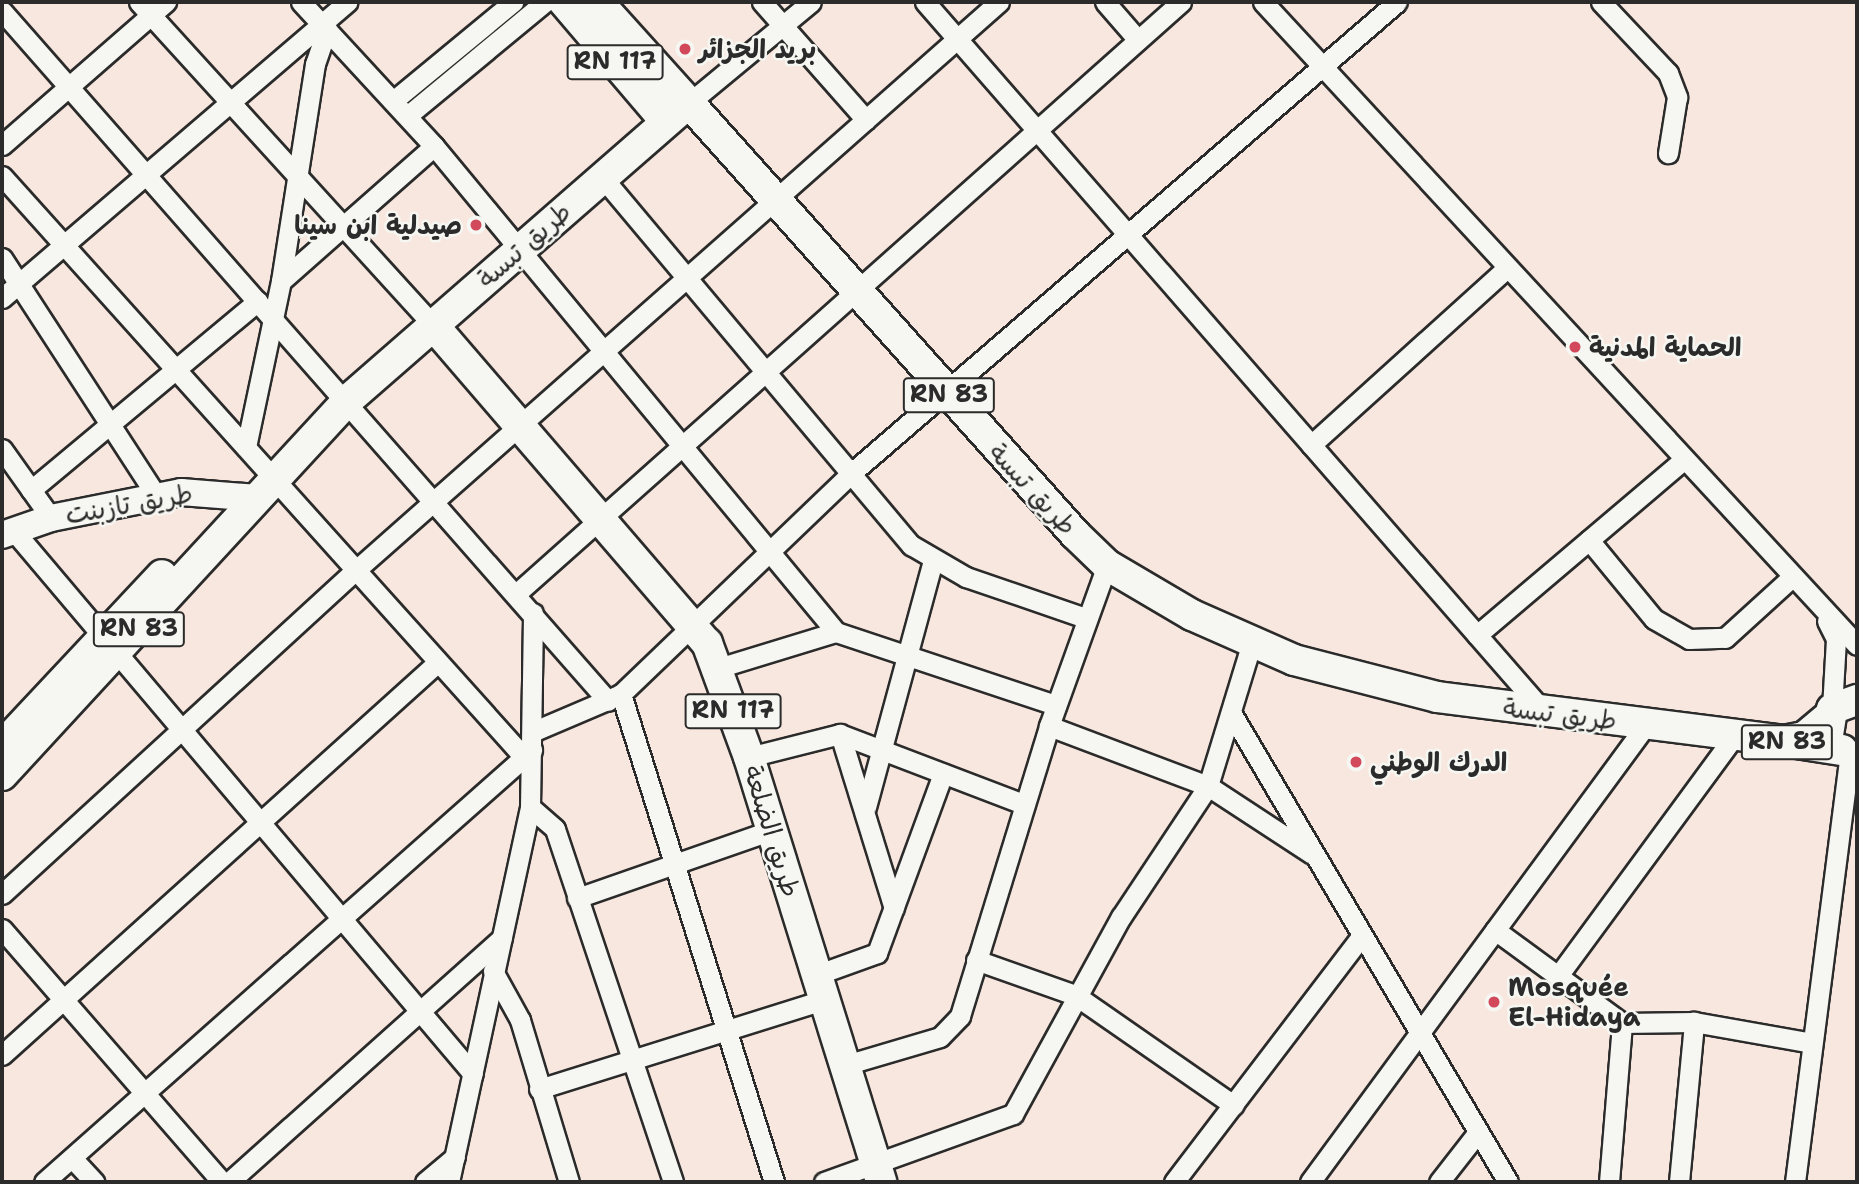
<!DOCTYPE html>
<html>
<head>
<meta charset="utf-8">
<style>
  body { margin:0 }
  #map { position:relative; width:1859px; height:1184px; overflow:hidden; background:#f8e7de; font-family:"Shantell Sans","Playpen Sans Arabic",sans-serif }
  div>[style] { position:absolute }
  .roads { filter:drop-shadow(2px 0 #2b2b2b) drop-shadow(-2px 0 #2b2b2b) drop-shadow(0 2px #2b2b2b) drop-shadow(0 -2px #2b2b2b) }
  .street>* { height:19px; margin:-9.5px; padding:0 9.5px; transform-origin:9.5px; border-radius:9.5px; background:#f6f6f2 }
  .secondary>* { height:26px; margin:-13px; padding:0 13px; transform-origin:13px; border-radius:13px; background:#f6f6f2 }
  .primary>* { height:30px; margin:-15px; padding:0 15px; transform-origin:15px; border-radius:15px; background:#f6f6f2 }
  .dots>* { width:19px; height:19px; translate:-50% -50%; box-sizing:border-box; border:4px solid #f6f6f2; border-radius:50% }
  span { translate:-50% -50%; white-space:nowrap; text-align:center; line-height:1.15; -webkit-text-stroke:5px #f6f6f2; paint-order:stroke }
  .shield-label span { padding:2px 5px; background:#f6f6f2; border:2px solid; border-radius:5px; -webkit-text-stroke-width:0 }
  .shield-label { font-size:24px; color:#2b2b2b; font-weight:700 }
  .poi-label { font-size:26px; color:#2b2b2b; font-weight:700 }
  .left { translate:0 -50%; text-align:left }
  .right { translate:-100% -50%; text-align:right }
  .street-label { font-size:26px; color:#2b2b2b }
  .frame { position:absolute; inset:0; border:4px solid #2b2b2b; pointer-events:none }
</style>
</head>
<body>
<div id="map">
  <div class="roads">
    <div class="street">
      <i style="left:139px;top:2px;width:437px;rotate:47.7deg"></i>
      <i style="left:301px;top:2px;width:196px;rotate:47.3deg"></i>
      <i style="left:434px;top:146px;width:631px;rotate:50.4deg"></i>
      <i style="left:762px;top:2px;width:157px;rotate:48.6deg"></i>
      <i style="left:925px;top:2px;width:943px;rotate:48.91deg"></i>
      <i style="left:1105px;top:2px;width:50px;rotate:49deg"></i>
      <i style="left:1263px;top:2px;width:875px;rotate:47.27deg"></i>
      <i style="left:1601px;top:2px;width:98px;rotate:46.7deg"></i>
      <i style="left:1668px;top:73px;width:26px;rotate:69deg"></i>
      <i style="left:1677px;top:97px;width:57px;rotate:99.1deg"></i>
      <i style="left:2px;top:11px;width:918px;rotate:48.71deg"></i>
      <i style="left:393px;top:101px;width:156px;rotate:-39.5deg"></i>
      <i style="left:689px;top:103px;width:158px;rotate:-39.6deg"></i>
      <i style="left:407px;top:116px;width:179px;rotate:-39.6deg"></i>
      <i style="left:2px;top:145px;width:218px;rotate:-41.1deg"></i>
      <i style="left:2px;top:176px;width:780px;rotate:48.07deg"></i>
      <i style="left:602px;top:177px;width:481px;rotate:50deg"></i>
      <i style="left:911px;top:545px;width:64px;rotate:30.2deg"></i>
      <i style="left:966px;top:577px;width:127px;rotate:18.9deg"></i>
      <i style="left:2px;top:258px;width:283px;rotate:57deg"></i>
      <i style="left:281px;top:281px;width:220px;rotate:-81.1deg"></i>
      <i style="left:315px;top:64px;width:37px;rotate:-71deg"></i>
      <i style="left:2px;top:298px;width:455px;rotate:-40.6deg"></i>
      <i style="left:1311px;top:445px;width:264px;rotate:-42.1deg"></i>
      <i style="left:246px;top:447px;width:170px;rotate:-78.1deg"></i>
      <i style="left:281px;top:281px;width:204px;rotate:-41.4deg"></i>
      <i style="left:2px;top:449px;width:85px;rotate:54.6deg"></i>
      <i style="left:31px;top:490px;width:295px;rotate:-39.8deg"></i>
      <i style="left:13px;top:530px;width:712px;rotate:49.78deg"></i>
      <i style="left:1589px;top:540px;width:102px;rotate:50.6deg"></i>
      <i style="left:1654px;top:619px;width:40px;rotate:29.7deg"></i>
      <i style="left:1689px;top:639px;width:36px;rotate:-2deg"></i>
      <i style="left:1725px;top:638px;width:91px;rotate:-42.3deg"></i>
      <i style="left:517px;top:593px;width:889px;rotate:-41.67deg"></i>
      <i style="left:1827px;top:621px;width:20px;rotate:63deg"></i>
      <i style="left:1836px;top:639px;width:70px;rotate:93.3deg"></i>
      <i style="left:1477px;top:635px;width:270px;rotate:-40.3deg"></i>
      <i style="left:718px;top:668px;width:123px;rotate:-17deg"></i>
      <i style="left:836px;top:632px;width:232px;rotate:18.4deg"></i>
      <i style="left:621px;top:694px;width:511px;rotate:72.59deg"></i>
      <i style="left:1233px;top:716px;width:541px;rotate:59.45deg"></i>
      <i style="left:1049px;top:726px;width:170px;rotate:20.7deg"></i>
      <i style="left:1208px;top:786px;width:124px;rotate:33.2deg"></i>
      <i style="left:532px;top:732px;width:97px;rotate:-23.1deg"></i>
      <i style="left:621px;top:694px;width:315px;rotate:-43.8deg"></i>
      <i style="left:848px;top:476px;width:725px;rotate:-40.81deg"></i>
      <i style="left:840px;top:734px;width:182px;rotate:72.8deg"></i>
      <i style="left:749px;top:757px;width:94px;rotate:-14.2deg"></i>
      <i style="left:840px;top:734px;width:196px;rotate:20.9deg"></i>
      <i style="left:530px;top:807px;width:33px;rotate:41deg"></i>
      <i style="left:555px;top:829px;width:372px;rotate:71.5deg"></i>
      <i style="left:866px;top:807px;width:255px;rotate:-74.8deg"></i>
      <i style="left:2px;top:894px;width:480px;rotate:-42.5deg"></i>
      <i style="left:356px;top:570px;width:858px;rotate:-41.46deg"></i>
      <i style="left:577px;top:898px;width:207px;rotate:-19.2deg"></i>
      <i style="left:2px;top:929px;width:335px;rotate:49deg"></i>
      <i style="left:1495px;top:930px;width:157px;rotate:36.2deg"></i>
      <i style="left:1622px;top:1023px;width:72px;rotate:-0.8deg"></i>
      <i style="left:1694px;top:1022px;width:120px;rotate:10.1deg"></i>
      <i style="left:976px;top:960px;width:105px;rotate:19.5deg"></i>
      <i style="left:1075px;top:995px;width:193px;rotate:34.8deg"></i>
      <i style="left:493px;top:971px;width:56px;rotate:61.1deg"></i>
      <i style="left:520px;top:1020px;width:169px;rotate:73.2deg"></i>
      <i style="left:816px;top:975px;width:65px;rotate:-19.8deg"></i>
      <i style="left:877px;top:953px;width:191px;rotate:-69.8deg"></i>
      <i style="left:1558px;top:976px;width:298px;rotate:-53.7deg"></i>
      <i style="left:2px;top:1055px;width:587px;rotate:-42.03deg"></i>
      <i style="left:842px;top:1066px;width:102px;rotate:-16.5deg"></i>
      <i style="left:940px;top:1037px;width:29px;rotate:-46deg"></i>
      <i style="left:960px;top:1016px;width:303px;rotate:-72.9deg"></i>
      <i style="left:1049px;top:726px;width:171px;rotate:-70.2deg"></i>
      <i style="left:539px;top:1089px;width:298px;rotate:-17.4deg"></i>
      <i style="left:72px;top:1158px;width:33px;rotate:47deg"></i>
      <i style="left:44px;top:1182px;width:652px;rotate:-41.52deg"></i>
      <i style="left:229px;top:1182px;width:366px;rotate:-41.8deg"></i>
      <i style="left:425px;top:1182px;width:39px;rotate:-40deg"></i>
      <i style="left:449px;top:1182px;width:384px;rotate:-77.8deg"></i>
      <i style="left:530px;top:807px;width:194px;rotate:-89.1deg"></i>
      <i style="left:824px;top:1182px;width:201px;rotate:-19.8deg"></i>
      <i style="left:1013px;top:1114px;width:225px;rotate:-61.3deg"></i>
      <i style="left:1121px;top:917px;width:157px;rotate:-56.4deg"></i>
      <i style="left:1208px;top:786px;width:151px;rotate:-73deg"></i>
      <i style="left:1174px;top:1182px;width:310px;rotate:-52.7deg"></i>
      <i style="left:1310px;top:1182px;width:567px;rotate:-53.68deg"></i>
      <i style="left:1439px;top:1182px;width:63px;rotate:-52deg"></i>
      <i style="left:1609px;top:1182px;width:160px;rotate:-85.3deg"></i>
      <i style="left:1679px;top:1182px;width:161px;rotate:-84.6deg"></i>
      <i style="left:1795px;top:1182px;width:434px;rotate:-82.7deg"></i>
    </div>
    <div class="secondary">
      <i style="left:2px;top:535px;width:52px;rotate:-19.1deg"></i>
      <i style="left:51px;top:518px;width:133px;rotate:-11.3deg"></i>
      <i style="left:181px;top:492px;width:77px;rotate:4.5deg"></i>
    </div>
    <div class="primary">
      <i style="left:564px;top:2px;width:157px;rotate:49.6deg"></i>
      <i style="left:598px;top:2px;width:136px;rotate:48deg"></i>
      <i style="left:433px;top:325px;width:420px;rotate:49.3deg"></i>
      <i style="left:707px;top:643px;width:121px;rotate:69.8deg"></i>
      <i style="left:749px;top:757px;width:445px;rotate:72.7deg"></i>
      <i style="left:1827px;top:718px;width:30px;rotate:140deg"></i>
      <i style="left:1804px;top:737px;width:21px;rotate:169deg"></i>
      <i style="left:1783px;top:741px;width:60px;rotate:8.7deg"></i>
      <i style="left:1828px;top:735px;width:26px;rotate:-81deg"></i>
      <i style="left:1832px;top:709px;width:27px;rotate:-20deg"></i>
      <i style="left:2px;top:746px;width:234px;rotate:-46.9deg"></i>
      <i style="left:2px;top:775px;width:510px;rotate:-47.3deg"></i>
      <i style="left:348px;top:400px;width:452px;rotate:-41.1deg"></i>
      <i style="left:689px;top:103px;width:579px;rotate:48.15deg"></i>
      <i style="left:1075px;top:534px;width:45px;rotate:44.1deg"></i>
      <i style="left:1107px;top:565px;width:99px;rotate:30.5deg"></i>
      <i style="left:1192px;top:615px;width:111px;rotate:23.8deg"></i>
      <i style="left:1294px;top:660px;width:148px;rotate:14.5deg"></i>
      <i style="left:1437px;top:697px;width:349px;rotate:7.2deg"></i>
    </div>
  </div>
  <div class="dots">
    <i style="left:685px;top:49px;background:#d1495b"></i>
    <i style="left:476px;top:225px;background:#d1495b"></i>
    <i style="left:1575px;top:347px;background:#d1495b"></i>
    <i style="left:1356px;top:762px;background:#d1495b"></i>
    <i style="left:1494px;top:1002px;background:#d1495b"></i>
  </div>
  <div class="shield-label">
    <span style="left:615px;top:62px">RN 117</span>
    <span style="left:949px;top:395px">RN 83</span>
    <span style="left:139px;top:629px">RN 83</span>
    <span style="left:733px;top:711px">RN 117</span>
    <span style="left:1787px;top:742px">RN 83</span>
  </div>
  <div class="poi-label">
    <span class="left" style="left:699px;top:49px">بريد الجزائر</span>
    <span class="right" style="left:462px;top:225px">صيدلية ابن سينا</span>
    <span class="left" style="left:1589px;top:347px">الحماية المدنية</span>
    <span class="left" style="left:1370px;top:762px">الدرك الوطني</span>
    <span class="left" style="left:1508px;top:1002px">Mosquée<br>El-Hidaya</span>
  </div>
  <div class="street-label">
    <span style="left:524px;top:245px;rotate:-41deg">طريق تبسة</span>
    <span style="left:1033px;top:489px;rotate:47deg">طريق تبسة</span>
    <span style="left:129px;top:504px;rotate:-10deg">طريق تازبنت</span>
    <span style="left:1560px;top:714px;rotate:7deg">طريق تبسة</span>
    <span style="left:772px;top:831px;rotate:73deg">طريق الضلعة</span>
  </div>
  <div class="frame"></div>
</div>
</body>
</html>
